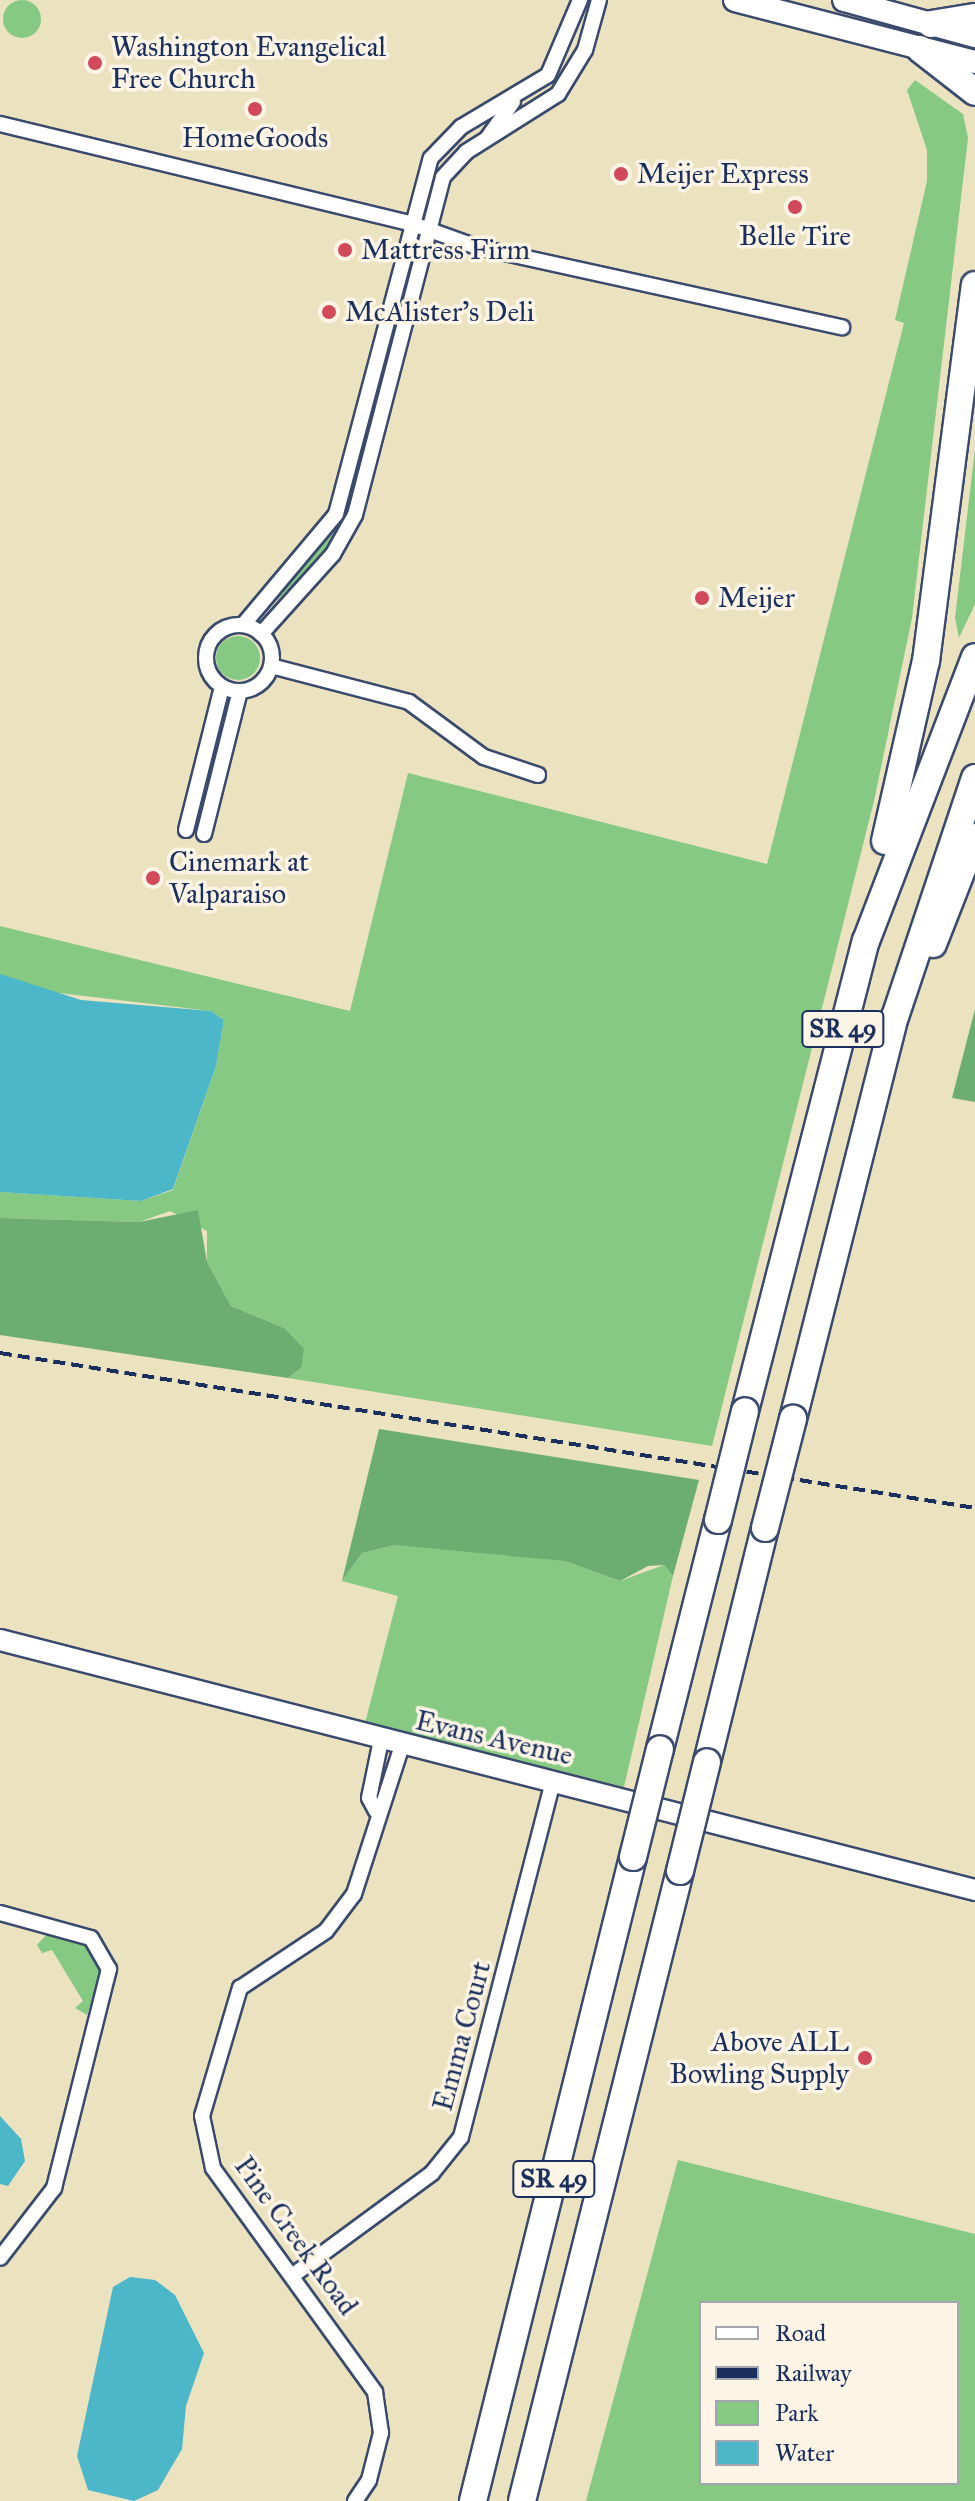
<!DOCTYPE html>
<html>
<head>
<meta charset="utf-8">
<style>
  body { margin:0 }
  #map { position:relative; width:975px; height:2501px; overflow:hidden; background:#ebe2c0; font-family:"IM FELL Great Primer",serif }
  div>[style] { position:absolute }
  .green>* { inset:0; background:#86c983 }
  .round { border-radius:50% }
  .forest>* { inset:0; background:#6cad71 }
  .water>* { inset:0; background:#4bb7c8 }
  .roads { filter:drop-shadow(2px 0 #3a4a6d) drop-shadow(-2px 0 #3a4a6d) drop-shadow(0 2px #3a4a6d) drop-shadow(0 -2px #3a4a6d) }
  .street>* { height:14px; margin:-7px; padding:0 7px; transform-origin:7px; border-radius:7px; background:#fff }
  .street>.ring { margin:-7px; padding:0; box-sizing:content-box; background:none; border:14px solid #fff; border-radius:50% }
  .secondary>* { height:20px; margin:-10px; padding:0 10px; transform-origin:10px; border-radius:10px; background:#fff }
  .primary>* { height:22px; margin:-11px; padding:0 11px; transform-origin:11px; border-radius:11px; background:#fff }
  .highway>* { height:26px; margin:-13px; padding:0 13px; transform-origin:13px; border-radius:13px; background:#fff }
  .rail>* { height:4px; margin-top:-2px; transform-origin:0; background:repeating-linear-gradient(90deg,#1b2f5e 0 12px,transparent 0 18px) }
  .bridges { filter:drop-shadow(2px 0 #3a4a6d) drop-shadow(-2px 0 #3a4a6d) drop-shadow(0 2px #3a4a6d) drop-shadow(0 -2px #3a4a6d) }
  .highway-bridge>* { height:26px; margin:-13px; padding:0 13px; transform-origin:13px; border-radius:13px; background:#fff }
  .dots>* { width:22px; height:22px; translate:-50% -50%; box-sizing:border-box; border:4px solid #fcf5e5; border-radius:50% }
  span { translate:-50% -50%; white-space:nowrap; text-align:center; line-height:1.15; -webkit-text-stroke:7px #fcf5e5; paint-order:stroke }
  .shield-label span { padding:2px 6px; background:#fcf5e5; border:2px solid; border-radius:6px; -webkit-text-stroke-width:0 }
  .shield-label { font-size:26px; color:#1b2f5e; font-weight:700 }
  .poi-label { font-size:28px; color:#1b2f5e }
  .left { translate:0 -50%; text-align:left }
  .right { translate:-100% -50%; text-align:right }
  .street-label { font-size:28px; color:#1b2f5e }
  .legend { position:absolute; left:699px; top:2301px; width:260px; height:184px; box-sizing:border-box; background:#fcf5e5; border:2px solid #a2a6af; margin:0; padding:10px 14px; list-style:none; font-size:24px; color:#1b2f5e }
  .legend li { display:flex; align-items:center; gap:16px; height:40px }
  .legend b { width:40px; border:2px solid #a2a6af }
</style>
</head>
<body>
<div id="map">
  <div class="green">
    <i class="round" style="left:3px;top:0;width:38px;height:38px"></i>
    <i style="clip-path:polygon(915px 80px,963px 114px,968px 138px,912px 618px,874px 801px,712px 1446px,288px 1378px,301px 1368px,284px 1328px,231px 1306px,207px 1262px,207px 1231px,170px 1211px,139px 1222px,0 1218px,0 1192px,141px 1201px,173px 1190px,216px 1066px,224px 1020px,211px 1011px,34px 990px,0 974px,0 926px,350px 1011px,408px 773px,767px 864px,904px 323px,895px 320px,927px 181px,927px 150px,907px 90px)"></i>
    <i style="clip-path:polygon(411px 256px,413px 259px,372px 420px,369px 417px)"></i>
    <i style="clip-path:polygon(975px 449px,975px 604px,959px 638px,955px 618px)"></i>
    <i style="clip-path:polygon(357px 464px,348px 515px,325px 554px,270px 607px,340px 523px)"></i>
    <i class="round" style="left:216px;top:636px;width:44px;height:44px"></i>
    <i style="clip-path:polygon(395px 1545px,456px 1545px,565px 1561px,620px 1581px,664px 1565px,673px 1576px,624px 1787px,365px 1723px,398px 1596px,342px 1581px,362px 1553px)"></i>
    <i style="clip-path:polygon(48px 1933px,91px 1946px,102px 1970px,87px 2015px,75px 2008px,83px 2001px,52px 1950px,42px 1953px,37px 1945px)"></i>
    <i style="clip-path:polygon(evenodd,678px 2160px,975px 2234px,975px 2501px,586px 2501px,678px 2160px,957px 2303px,957px 2483px,701px 2483px,701px 2303px,957px 2303px)"></i>
  </div>
  <div class="forest">
    <i style="clip-path:polygon(975px 1009px,975px 1102px,952px 1098px)"></i>
    <i style="clip-path:polygon(198px 1210px,207px 1262px,231px 1306px,284px 1328px,304px 1349px,301px 1368px,288px 1378px,0 1335px,0 1218px,139px 1222px)"></i>
    <i style="clip-path:polygon(379px 1429px,699px 1480px,673px 1576px,664px 1565px,648px 1566px,620px 1581px,565px 1561px,395px 1545px,362px 1553px,342px 1581px)"></i>
  </div>
  <div class="water">
    <i style="clip-path:polygon(0 974px,81px 1000px,211px 1011px,224px 1020px,216px 1066px,173px 1189px,141px 1201px,0 1192px)"></i>
    <i style="clip-path:polygon(0 2116px,21px 2139px,25px 2161px,8px 2186px,0 2184px)"></i>
    <i style="clip-path:polygon(130px 2277px,155px 2280px,175px 2295px,204px 2353px,186px 2406px,182px 2449px,158px 2490px,134px 2501px,88px 2490px,77px 2456px,113px 2287px)"></i>
  </div>
  <div class="roads">
    <div class="street">
      <i style="left:0;top:124px;width:422px;rotate:13.6deg"></i>
      <i style="left:410px;top:223px;width:71px;rotate:19.7deg"></i>
      <i style="left:477px;top:247px;width:374px;rotate:12.4deg"></i>
      <i style="left:488px;top:137px;width:43px;rotate:-54.5deg"></i>
      <i style="left:243px;top:625px;width:145px;rotate:-50deg"></i>
      <i style="left:336px;top:514px;width:368px;rotate:-75.1deg"></i>
      <i style="left:431px;top:158px;width:43px;rotate:-45.9deg"></i>
      <i style="left:461px;top:127px;width:101px;rotate:-30.9deg"></i>
      <i style="left:548px;top:75px;width:82px;rotate:-66.9deg"></i>
      <i class="ring" style="left:206px;top:625px;width:52px;height:52px"></i>
      <i style="left:261px;top:634px;width:108px;rotate:-48deg"></i>
      <i style="left:333px;top:554px;width:45px;rotate:-60.6deg"></i>
      <i style="left:355px;top:515px;width:349px;rotate:-75.4deg"></i>
      <i style="left:443px;top:177px;width:34px;rotate:-47deg"></i>
      <i style="left:466px;top:152px;width:109px;rotate:-32.2deg"></i>
      <i style="left:558px;top:94px;width:52px;rotate:-58.5deg"></i>
      <i style="left:585px;top:50px;width:52px;rotate:-74.4deg"></i>
      <i style="left:271px;top:666px;width:143px;rotate:14.6deg"></i>
      <i style="left:409px;top:702px;width:93px;rotate:36.3deg"></i>
      <i style="left:484px;top:757px;width:57px;rotate:18.4deg"></i>
      <i style="left:186px;top:830px;width:147px;rotate:-75.9deg"></i>
      <i style="left:204px;top:834px;width:147px;rotate:-75.9deg"></i>
      <i style="left:376px;top:1811px;width:15px;rotate:-118deg"></i>
      <i style="left:369px;top:1798px;width:59px;rotate:-78.3deg"></i>
      <i style="left:0;top:1913px;width:94px;rotate:15.4deg"></i>
      <i style="left:91px;top:1938px;width:36px;rotate:60deg"></i>
      <i style="left:109px;top:1969px;width:226px;rotate:104.1deg"></i>
      <i style="left:54px;top:2188px;width:88px;rotate:127.6deg"></i>
      <i style="left:292px;top:2276px;width:174px;rotate:-36.3deg"></i>
      <i style="left:432px;top:2173px;width:46px;rotate:-51.1deg"></i>
      <i style="left:461px;top:2137px;width:368px;rotate:-75.5deg"></i>
      <i style="left:355px;top:2501px;width:25px;rotate:-56deg"></i>
      <i style="left:369px;top:2480px;width:49px;rotate:-75.7deg"></i>
      <i style="left:381px;top:2433px;width:41px;rotate:-98.3deg"></i>
      <i style="left:375px;top:2392px;width:276px;rotate:-125.9deg"></i>
      <i style="left:213px;top:2168px;width:53px;rotate:-101.9deg"></i>
      <i style="left:202px;top:2116px;width:134px;rotate:-73.5deg"></i>
      <i style="left:240px;top:1988px;width:103px;rotate:-33.5deg"></i>
      <i style="left:326px;top:1931px;width:46px;rotate:-52.9deg"></i>
      <i style="left:354px;top:1894px;width:157px;rotate:-72.1deg"></i>
    </div>
    <div class="secondary">
      <i style="left:0;top:1640px;width:1007px;rotate:14.38deg"></i>
    </div>
    <div class="primary">
      <i style="left:735px;top:0;width:248px;rotate:14.5deg"></i>
      <i style="left:844px;top:0;width:136px;rotate:15.4deg"></i>
    </div>
    <div class="highway">
      <i style="left:931px;top:24px;width:45px;rotate:-9deg"></i>
      <i style="left:920px;top:49px;width:70px;rotate:38deg"></i>
      <i style="left:885px;top:841px;width:185px;rotate:-77.2deg"></i>
      <i style="left:926px;top:661px;width:379px;rotate:-82.6deg"></i>
      <i style="left:933px;top:944px;width:115px;rotate:-68.6deg"></i>
      <i style="left:745px;top:1411px;width:485px;rotate:-75.6deg"></i>
      <i style="left:866px;top:941px;width:304px;rotate:-69deg"></i>
      <i style="left:793px;top:1419px;width:415px;rotate:-75.8deg"></i>
      <i style="left:895px;top:1017px;width:252px;rotate:-71.5deg"></i>
      <i style="left:660px;top:1749px;width:236px;rotate:-75.8deg"></i>
      <i style="left:707px;top:1762px;width:241px;rotate:-76.1deg"></i>
      <i style="left:473px;top:2501px;width:664px;rotate:-76.05deg"></i>
      <i style="left:522px;top:2501px;width:650px;rotate:-75.92deg"></i>
    </div>
  </div>
  <div class="rail">
    <i style="left:0;top:1353px;width:987px;rotate:9.03deg"></i>
  </div>
  <div class="bridges">
    <div class="highway-bridge">
      <i style="left:718px;top:1520px;width:112px;rotate:-76.1deg"></i>
      <i style="left:765px;top:1528px;width:113px;rotate:-75.6deg"></i>
      <i style="left:633px;top:1857px;width:111px;rotate:-76deg"></i>
      <i style="left:680px;top:1871px;width:112px;rotate:-76.1deg"></i>
    </div>
  </div>
  <div class="dots">
    <i style="left:95px;top:63px;background:#d1495b"></i>
    <i style="left:255px;top:109px;background:#d1495b"></i>
    <i style="left:621px;top:174px;background:#d1495b"></i>
    <i style="left:795px;top:207px;background:#d1495b"></i>
    <i style="left:345px;top:250px;background:#d1495b"></i>
    <i style="left:329px;top:312px;background:#d1495b"></i>
    <i style="left:702px;top:598px;background:#d1495b"></i>
    <i style="left:153px;top:878px;background:#d1495b"></i>
    <i style="left:865px;top:2058px;background:#d1495b"></i>
  </div>
  <div class="shield-label">
    <span style="left:843px;top:1029px">SR 49</span>
    <span style="left:554px;top:2179px">SR 49</span>
  </div>
  <div class="poi-label">
    <span class="left" style="left:111px;top:63px">Washington Evangelical<br>Free Church</span>
    <span style="left:255px;top:138px">HomeGoods</span>
    <span class="left" style="left:637px;top:174px">Meijer Express</span>
    <span style="left:795px;top:236px">Belle Tire</span>
    <span class="left" style="left:361px;top:250px">Mattress Firm</span>
    <span class="left" style="left:345px;top:312px">McAlister's Deli</span>
    <span class="left" style="left:718px;top:598px">Meijer</span>
    <span class="left" style="left:169px;top:878px">Cinemark at<br>Valparaiso</span>
    <span class="right" style="left:849px;top:2058px">Above ALL<br>Bowling Supply</span>
  </div>
  <div class="street-label">
    <span style="left:494px;top:1738px;rotate:13deg">Evans Avenue</span>
    <span style="left:462px;top:2036px;rotate:-75deg">Emma Court</span>
    <span style="left:296px;top:2236px;rotate:54deg">Pine Creek Road</span>
  </div>
  <ul class="legend">
  <li><b style="height:10px;background:#fff"></b>Road</li>
  <li><b style="height:10px;background:#1b2f5e"></b>Railway</li>
  <li><b style="height:22px;background:#86c983"></b>Park</li>
  <li><b style="height:22px;background:#4bb7c8"></b>Water</li>
  </ul>
</div>
</body>
</html>
